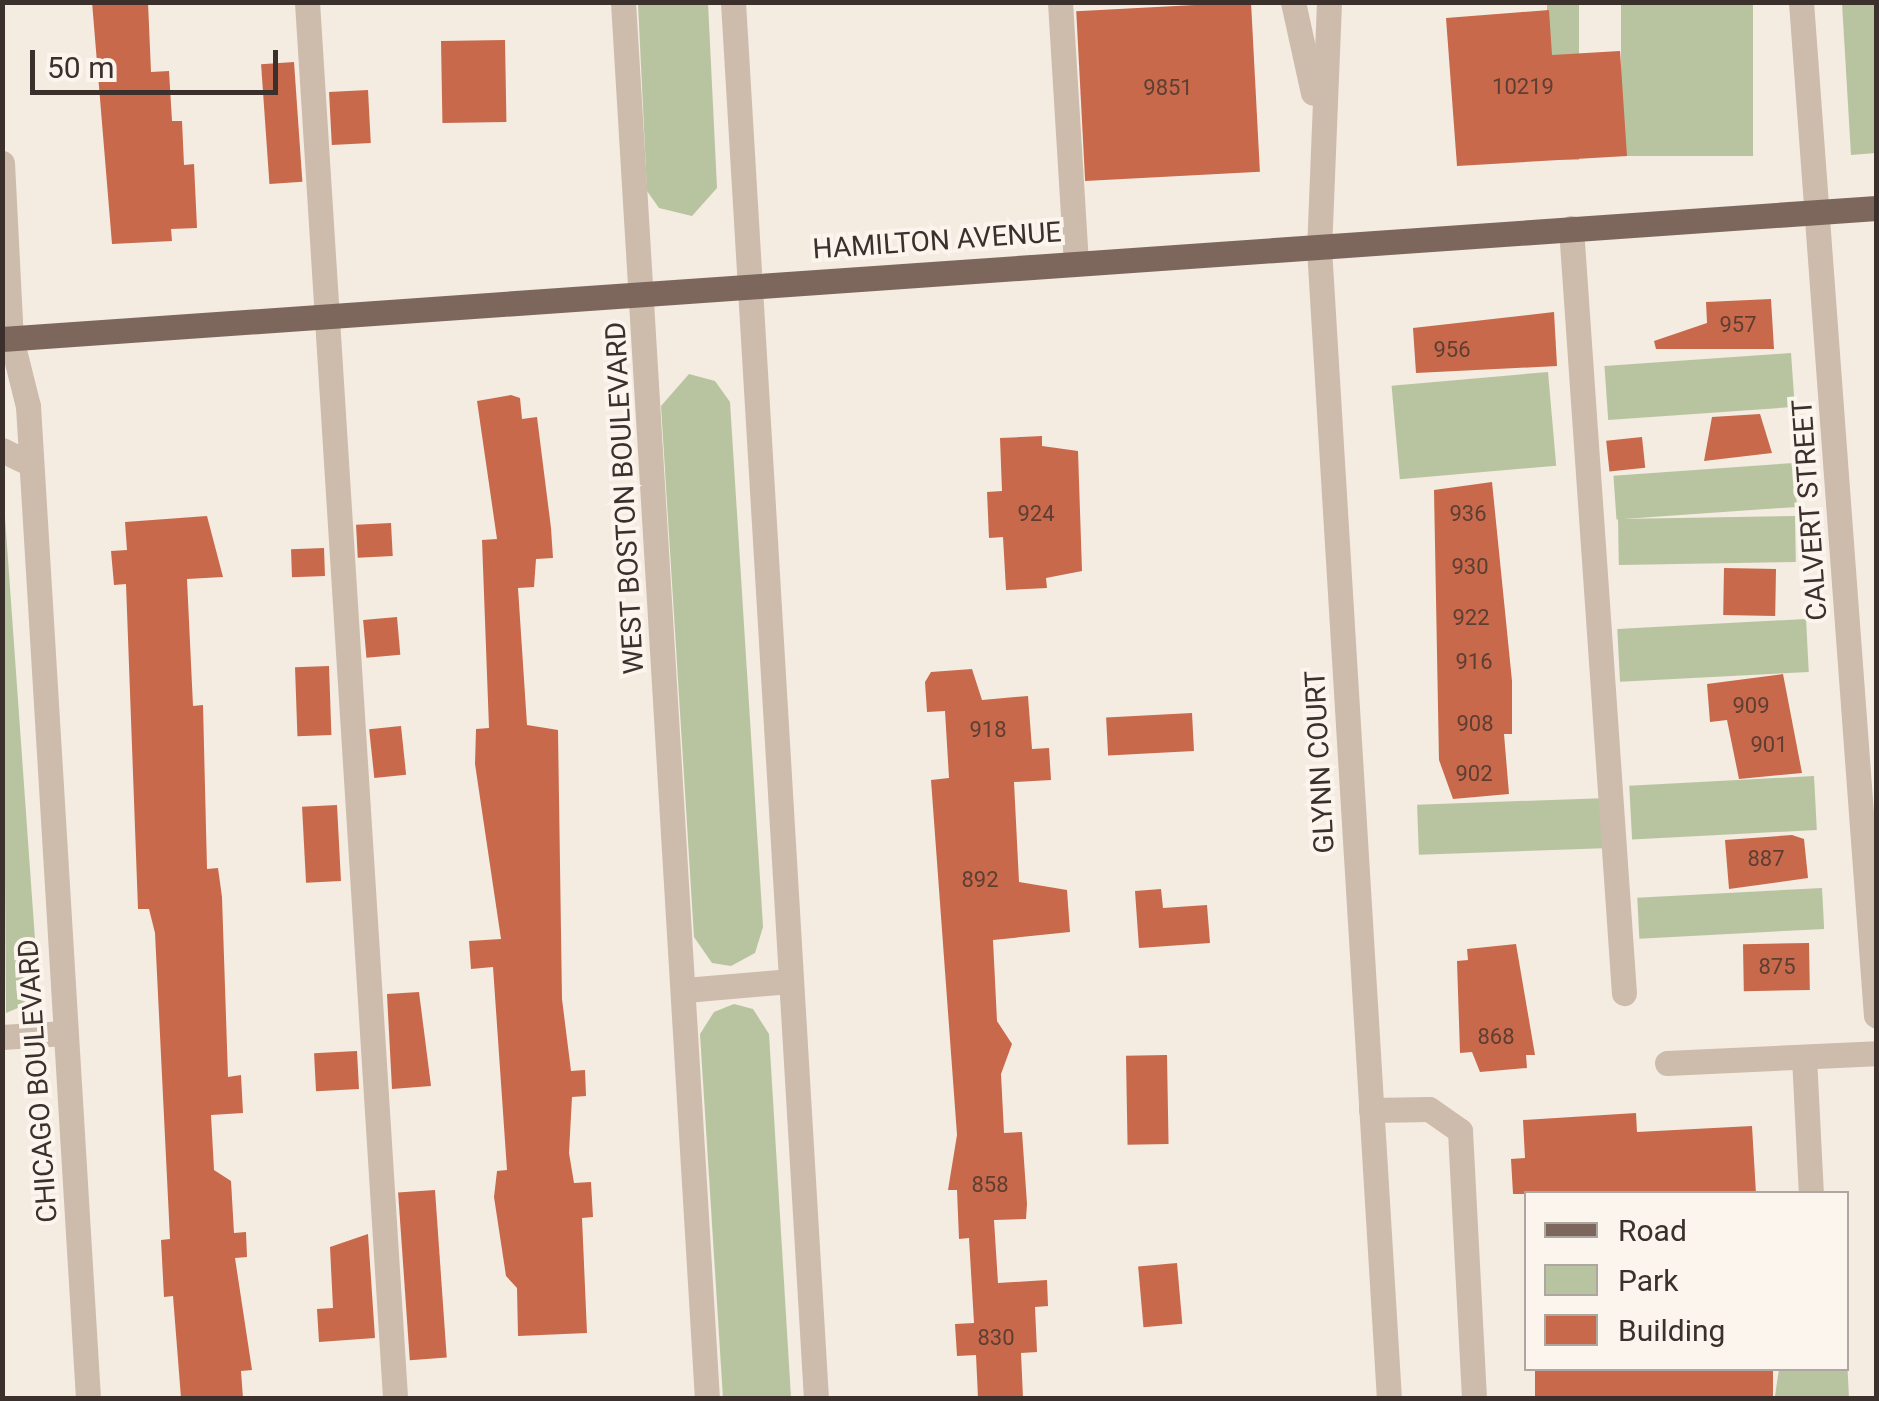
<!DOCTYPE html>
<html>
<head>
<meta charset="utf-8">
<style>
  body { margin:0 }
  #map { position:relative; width:1879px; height:1401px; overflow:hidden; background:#f4ebe1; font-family:Roboto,sans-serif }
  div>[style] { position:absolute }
  .green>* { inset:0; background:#b8c4a0; transform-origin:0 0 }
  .building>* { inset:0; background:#c8694b; transform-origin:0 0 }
  .minor>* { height:25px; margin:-12.5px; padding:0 12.5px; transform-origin:12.5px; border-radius:12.5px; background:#cdbbac }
  .major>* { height:25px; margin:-12.5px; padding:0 12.5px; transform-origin:12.5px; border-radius:12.5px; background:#7d675c }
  span { translate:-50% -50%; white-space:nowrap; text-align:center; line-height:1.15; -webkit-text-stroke:8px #fbf5ee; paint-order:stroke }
  .number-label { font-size:22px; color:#5e3e33 }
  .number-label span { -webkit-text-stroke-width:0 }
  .street-label { font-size:28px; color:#3b302b }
  .frame { position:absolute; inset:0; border:5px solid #3b302b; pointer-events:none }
  .legend { position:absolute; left:1524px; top:1191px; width:325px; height:180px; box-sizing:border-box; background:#fbf5ee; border:2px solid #aea6a0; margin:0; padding:12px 18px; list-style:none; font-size:30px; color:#3b302b }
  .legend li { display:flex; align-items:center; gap:20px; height:50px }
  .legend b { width:50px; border:2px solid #aea6a0 }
  .scale { position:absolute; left:30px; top:50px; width:248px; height:45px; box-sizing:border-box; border:5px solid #3b302b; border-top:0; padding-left:12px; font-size:30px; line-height:35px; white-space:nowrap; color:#3b302b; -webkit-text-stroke:8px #fbf5ee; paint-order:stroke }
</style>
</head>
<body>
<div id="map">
  <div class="green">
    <i style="clip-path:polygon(638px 3px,708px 3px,717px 188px,692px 216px,659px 208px,647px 191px)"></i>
    <i style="left:1547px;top:3px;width:32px;height:157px"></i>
    <i style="left:1621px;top:3px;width:132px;height:153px"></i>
    <i style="clip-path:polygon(1842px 3px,1876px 3px,1876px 153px,1851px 155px)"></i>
    <i style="left:1791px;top:353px;width:54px;height:187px;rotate:86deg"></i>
    <i style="left:1548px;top:372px;width:94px;height:157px;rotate:85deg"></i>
    <i style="clip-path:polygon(689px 374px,715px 381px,730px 402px,763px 927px,755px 953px,731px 966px,712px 963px,694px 937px,661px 406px)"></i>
    <i style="left:1794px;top:463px;width:44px;height:181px;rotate:86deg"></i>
    <i style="clip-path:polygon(2px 475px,38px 982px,27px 1004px,6px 1013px)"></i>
    <i style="left:1795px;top:516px;width:46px;height:177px;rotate:89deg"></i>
    <i style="left:1806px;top:619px;width:53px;height:189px;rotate:87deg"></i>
    <i style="left:1814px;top:776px;width:54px;height:185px;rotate:87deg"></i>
    <i style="left:1608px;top:798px;width:50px;height:191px;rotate:88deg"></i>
    <i style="left:1822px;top:888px;width:41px;height:185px;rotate:87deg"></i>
    <i style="clip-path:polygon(734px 1004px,753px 1009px,769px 1034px,791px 1398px,723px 1398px,700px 1034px,714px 1012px)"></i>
    <i style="clip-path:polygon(1847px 1358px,1849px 1398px,1735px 1398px,1775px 1396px,1779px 1369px,1846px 1368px)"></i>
  </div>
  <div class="building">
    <i style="clip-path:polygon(92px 2px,148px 2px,151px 72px,169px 71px,172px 121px,182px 121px,184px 165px,194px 164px,197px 228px,171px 229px,172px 241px,112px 244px)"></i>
    <i style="left:1251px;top:2px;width:170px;height:175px;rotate:87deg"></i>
    <i style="clip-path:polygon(1549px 10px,1552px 55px,1620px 51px,1627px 156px,1457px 166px,1446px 18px)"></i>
    <i style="left:505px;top:40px;width:82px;height:64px;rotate:89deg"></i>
    <i style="left:294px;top:62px;width:120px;height:33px;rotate:86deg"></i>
    <i style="left:368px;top:90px;width:53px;height:39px;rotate:87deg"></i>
    <i style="clip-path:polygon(1771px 299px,1774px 349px,1656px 349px,1654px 341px,1707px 323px,1706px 302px)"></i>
    <i style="clip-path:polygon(1554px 312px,1557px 366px,1416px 373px,1413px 328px)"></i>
    <i style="clip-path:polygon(511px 395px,520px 398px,522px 419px,537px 417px,551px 528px,553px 558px,536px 559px,534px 587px,518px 588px,527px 725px,558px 730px,562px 999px,571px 1071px,585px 1070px,586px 1096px,572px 1097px,569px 1153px,574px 1183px,591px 1182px,593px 1217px,582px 1218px,587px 1333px,518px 1336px,517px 1288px,506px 1276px,494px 1197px,497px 1171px,507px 1170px,493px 967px,471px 969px,469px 941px,501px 939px,475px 764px,476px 729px,489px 728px,482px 540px,497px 539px,477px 401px)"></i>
    <i style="clip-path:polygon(1760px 414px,1772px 453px,1704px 461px,1712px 417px)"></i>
    <i style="clip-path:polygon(1042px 436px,1042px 446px,1078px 451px,1082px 571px,1046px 578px,1047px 588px,1006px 590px,1003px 537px,989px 538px,987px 492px,1002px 491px,1000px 438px)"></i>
    <i style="left:1642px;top:437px;width:31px;height:36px;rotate:84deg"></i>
    <i style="clip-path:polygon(1492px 482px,1512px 681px,1512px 734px,1504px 734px,1509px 794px,1453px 799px,1439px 760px,1434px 490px)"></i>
    <i style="clip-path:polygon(207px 516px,223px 577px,187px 579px,193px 706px,203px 705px,207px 869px,218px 868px,222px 897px,228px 1077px,241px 1075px,243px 1113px,211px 1115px,214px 1170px,231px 1181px,234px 1233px,246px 1232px,247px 1257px,235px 1258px,252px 1370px,241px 1371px,243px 1398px,181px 1398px,173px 1296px,164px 1297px,161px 1240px,170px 1239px,155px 933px,149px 909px,138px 909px,126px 584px,114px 585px,111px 551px,127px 550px,125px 522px)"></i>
    <i style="left:391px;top:523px;width:33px;height:35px;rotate:87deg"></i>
    <i style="left:324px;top:548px;width:28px;height:33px;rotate:88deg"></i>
    <i style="left:1776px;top:569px;width:47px;height:52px;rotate:91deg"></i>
    <i style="left:397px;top:617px;width:38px;height:34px;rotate:85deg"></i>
    <i style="left:329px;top:666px;width:69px;height:34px;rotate:88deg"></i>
    <i style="clip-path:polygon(972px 669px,982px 700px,1028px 696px,1032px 749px,1049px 748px,1051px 780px,1014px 782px,1019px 882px,1067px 890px,1070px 932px,993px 940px,997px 1021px,1012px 1044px,1001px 1074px,1004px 1133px,1022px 1132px,1027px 1204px,1026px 1219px,994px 1220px,998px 1283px,1047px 1280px,1048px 1306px,1035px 1307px,1037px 1352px,1021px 1353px,1023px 1398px,978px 1398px,976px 1355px,957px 1356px,955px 1324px,974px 1323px,969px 1238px,959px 1239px,957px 1190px,948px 1190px,957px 1135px,931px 780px,949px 778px,945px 711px,927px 712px,925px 682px,931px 672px)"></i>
    <i style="clip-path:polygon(1783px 674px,1802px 773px,1739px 779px,1727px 720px,1710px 722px,1707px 684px)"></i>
    <i style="left:1192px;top:713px;width:38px;height:86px;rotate:87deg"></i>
    <i style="left:401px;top:726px;width:49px;height:32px;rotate:84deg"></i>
    <i style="left:337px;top:805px;width:76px;height:35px;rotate:87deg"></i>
    <i style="clip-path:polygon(1792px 835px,1804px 839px,1808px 878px,1729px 889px,1725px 840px)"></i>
    <i style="clip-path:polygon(1161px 889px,1163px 908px,1207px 905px,1210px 943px,1139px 948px,1135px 891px)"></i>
    <i style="left:1809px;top:943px;width:47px;height:66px;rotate:89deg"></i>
    <i style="clip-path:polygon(1516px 944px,1535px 1055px,1526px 1055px,1527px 1068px,1480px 1072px,1472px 1052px,1460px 1053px,1457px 961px,1468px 960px,1467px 949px)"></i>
    <i style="clip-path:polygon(419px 992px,431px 1086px,392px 1089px,387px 994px)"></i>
    <i style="left:357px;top:1051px;width:38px;height:43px;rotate:87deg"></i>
    <i style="left:1167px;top:1055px;width:89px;height:41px;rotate:89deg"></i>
    <i style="clip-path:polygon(1636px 1113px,1637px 1132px,1752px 1126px,1756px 1194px,1513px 1194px,1511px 1159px,1525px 1158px,1523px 1120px)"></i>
    <i style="left:435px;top:1190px;width:168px;height:37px;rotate:86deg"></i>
    <i style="clip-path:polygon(368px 1234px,375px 1338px,319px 1342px,317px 1309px,333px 1308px,330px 1247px)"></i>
    <i style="left:1177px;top:1263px;width:61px;height:39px;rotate:85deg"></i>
    <i style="left:1535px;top:1368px;width:238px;height:30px"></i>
  </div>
  <div class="minor">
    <i style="left:307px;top:2px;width:1399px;rotate:86.39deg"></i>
    <i style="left:623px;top:2px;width:1399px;rotate:86.56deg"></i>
    <i style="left:733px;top:2px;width:1398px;rotate:86.6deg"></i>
    <i style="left:1060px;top:2px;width:260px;rotate:86.5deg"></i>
    <i style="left:1293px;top:2px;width:93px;rotate:77.6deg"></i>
    <i style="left:1329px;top:2px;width:246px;rotate:92.3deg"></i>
    <i style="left:1319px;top:248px;width:1152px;rotate:86.52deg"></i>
    <i style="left:1801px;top:2px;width:1016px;rotate:85.77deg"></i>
    <i style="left:2px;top:163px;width:175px;rotate:87.1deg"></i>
    <i style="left:11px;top:338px;width:70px;rotate:76deg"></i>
    <i style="left:28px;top:406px;width:994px;rotate:86.54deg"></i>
    <i style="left:1571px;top:228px;width:767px;rotate:86.04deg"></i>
    <i style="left:2px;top:450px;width:32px;rotate:26deg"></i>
    <i style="left:685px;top:990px;width:105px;rotate:-4.9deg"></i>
    <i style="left:2px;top:1037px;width:63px;rotate:-3.6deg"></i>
    <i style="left:1804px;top:1057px;width:137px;rotate:87.1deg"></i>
    <i style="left:1667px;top:1063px;width:209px;rotate:-2.7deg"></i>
    <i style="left:1371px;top:1110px;width:58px;rotate:-1deg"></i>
    <i style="left:1429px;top:1109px;width:38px;rotate:35deg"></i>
    <i style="left:1460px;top:1131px;width:267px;rotate:87deg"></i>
  </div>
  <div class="major">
    <i style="left:2px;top:339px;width:1879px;rotate:-4deg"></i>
  </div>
  <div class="number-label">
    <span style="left:1523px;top:87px">10219</span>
    <span style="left:1168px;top:88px">9851</span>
    <span style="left:1738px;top:325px">957</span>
    <span style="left:1452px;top:350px">956</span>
    <span style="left:1036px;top:514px">924</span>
    <span style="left:1468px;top:514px">936</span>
    <span style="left:1470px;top:567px">930</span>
    <span style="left:1471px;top:618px">922</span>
    <span style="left:1474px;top:662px">916</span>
    <span style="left:1751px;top:706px">909</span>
    <span style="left:1475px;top:724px">908</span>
    <span style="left:988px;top:730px">918</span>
    <span style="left:1769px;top:745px">901</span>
    <span style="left:1474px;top:774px">902</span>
    <span style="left:1766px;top:859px">887</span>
    <span style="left:980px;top:880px">892</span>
    <span style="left:1777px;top:967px">875</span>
    <span style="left:1496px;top:1037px">868</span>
    <span style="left:990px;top:1185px">858</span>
    <span style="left:996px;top:1338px">830</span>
  </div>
  <div class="street-label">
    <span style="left:937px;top:241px;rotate:-4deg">HAMILTON AVENUE</span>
    <span style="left:625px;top:498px;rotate:-93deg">WEST BOSTON BOULEVARD</span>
    <span style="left:1810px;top:510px;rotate:-94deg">CALVERT STREET</span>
    <span style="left:1320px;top:762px;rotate:-93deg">GLYNN COURT</span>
    <span style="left:38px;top:1081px;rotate:-94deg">CHICAGO BOULEVARD</span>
  </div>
  <div class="frame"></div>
  <ul class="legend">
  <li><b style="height:12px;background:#7d675c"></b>Road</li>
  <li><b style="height:28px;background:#b8c4a0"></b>Park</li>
  <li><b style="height:28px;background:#c8694b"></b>Building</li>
  </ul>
  <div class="scale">50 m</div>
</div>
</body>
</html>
